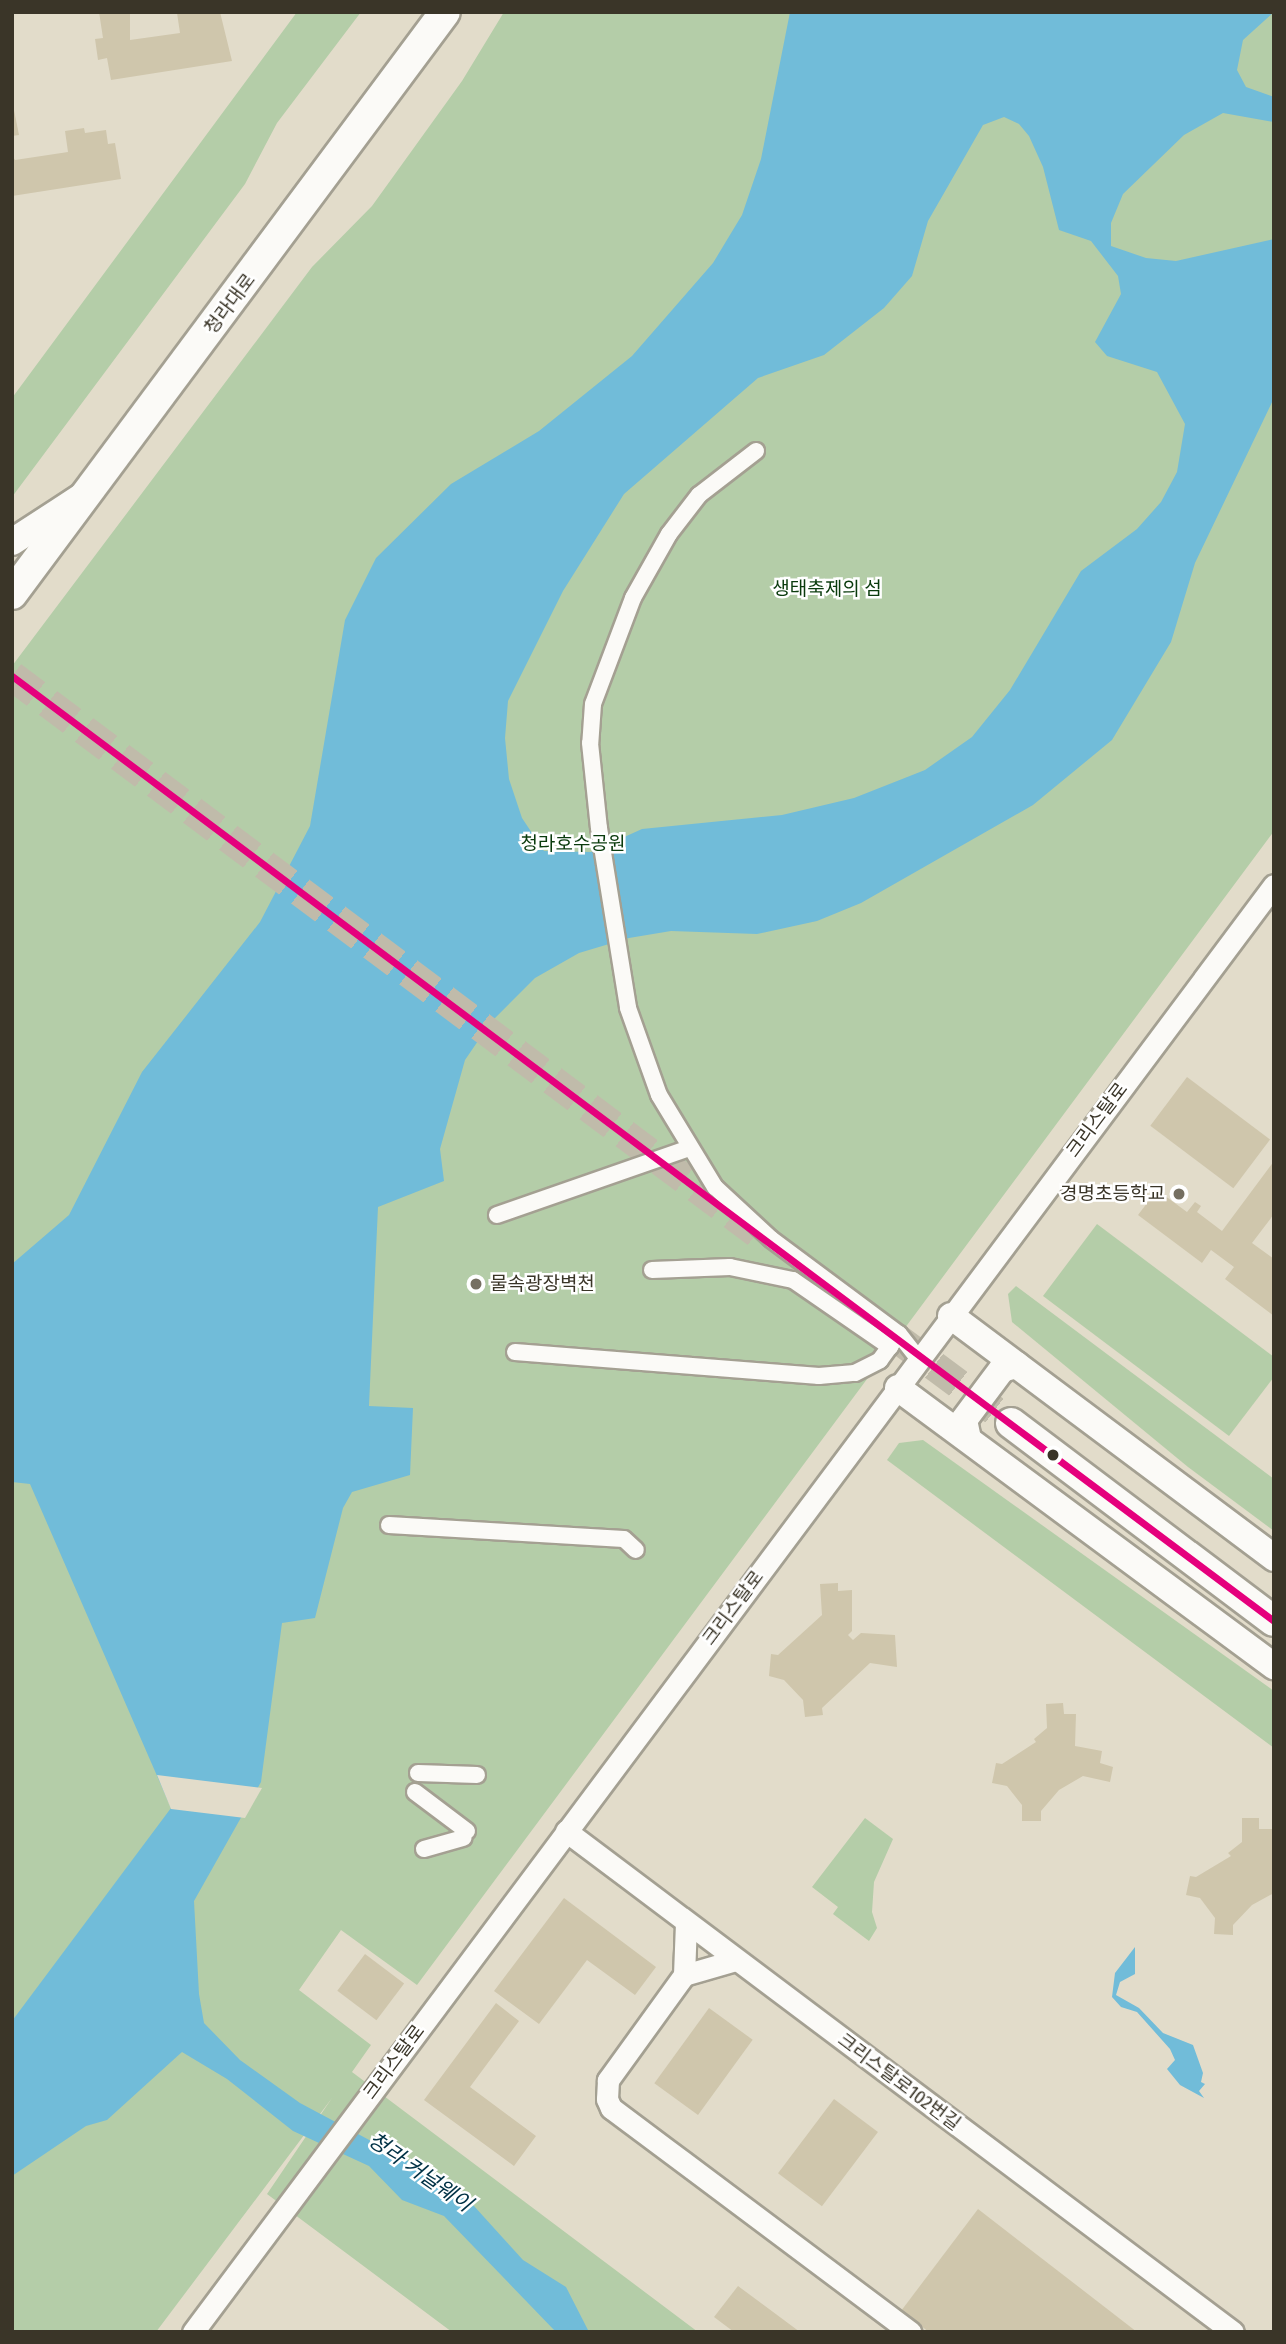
<!DOCTYPE html>
<html>
<head>
<meta charset="utf-8">
<style>
  body { margin:0 }
  #map { position:relative; width:1286px; height:2344px; overflow:hidden; background:#e2dcca; font-family:"Fira Sans Condensed","Noto Sans KR",sans-serif }
  div>[style] { position:absolute }
  .green>* { inset:0; background:#b4cda8 }
  .water>* { inset:0; background:#71bcd9 }
  .pier>* { inset:0; background:#e2dcca }
  .building>* { inset:0; background:#cfc6ac; transform-origin:0 0 }
  .secondary-tunnel>* { height:30px; margin-top:-15px; transform-origin:0; background:repeating-linear-gradient(90deg,#c0bbaa 0 30px,transparent 0 45px) }
  .roads { filter:drop-shadow(2px 0 #a4a092) drop-shadow(-2px 0 #a4a092) drop-shadow(0 2px #a4a092) drop-shadow(0 -2px #a4a092) }
  .pedestrian>* { height:16px; margin:-8px; padding:0 8px; transform-origin:8px; border-radius:8px; background:#fbfaf7 }
  .minor>* { height:21px; margin:-10.5px; padding:0 10.5px; transform-origin:10.5px; border-radius:10.5px; background:#fbfaf7 }
  .tertiary>* { height:26px; margin:-13px; padding:0 13px; transform-origin:13px; border-radius:13px; background:#fbfaf7 }
  .secondary>* { height:30px; margin:-15px; padding:0 15px; transform-origin:15px; border-radius:15px; background:#fbfaf7 }
  .bus-1>* { height:7px; margin:-3.5px; padding:0 3.5px; transform-origin:3.5px; border-radius:3.5px; background:#e5007d }
  .dots>* { width:19px; height:19px; translate:-50% -50%; box-sizing:border-box; border:4px solid #fff; border-radius:50% }
  span { translate:-50% -50%; white-space:nowrap; text-align:center; line-height:1.15; -webkit-text-stroke:5px #fff; paint-order:stroke }
  .street-label { font-size:19px; color:#3a3528 }
  .park-label { font-size:19px; color:#0a3b0d }
  .poi-label { font-size:19px; color:#3a3528 }
  .right { translate:-100% -50%; text-align:right }
  .left { translate:0 -50%; text-align:left }
  .water-label { font-size:21px; color:#003145; font-style:italic }
  .frame { position:absolute; inset:0; border:14px solid #3a3528; pointer-events:none }
</style>
</head>
<body>
<div id="map">
  <div class="green">
    <i style="clip-path:polygon(297px 12px,361px 12px,277px 123px,245px 184px,12px 497px,12px 398px)"></i>
    <i style="clip-path:polygon(504px 12px,1274px 12px,1274px 831px,417px 1985px,341px 1930px,299px 1990px,371px 2045px,352px 2072px,698px 2332px,452px 2332px,267px 2194px,332px 2098px,156px 2332px,12px 2332px,12px 666px,312px 267px,372px 206px,462px 81px)"></i>
    <i style="clip-path:polygon(1097px 1224px,1274px 1357px,1274px 1377px,1229px 1436px,1043px 1296px)"></i>
    <i style="clip-path:polygon(1016px 1286px,1274px 1479px,1274px 1531px,1188px 1467px,1012px 1322px,1008px 1294px)"></i>
    <i style="clip-path:polygon(923px 1440px,1274px 1691px,1274px 1748px,887px 1460px,899px 1443px)"></i>
    <i style="clip-path:polygon(865px 1818px,893px 1839px,874px 1882px,872px 1912px,877px 1928px,869px 1941px,833px 1914px,838px 1907px,812px 1887px)"></i>
  </div>
  <div class="water">
    <i style="clip-path:polygon(evenodd,790px 12px,1274px 12px,1243px 40px,1237px 70px,1246px 87px,1274px 97px,1274px 122px,1223px 113px,1184px 135px,1123px 194px,1111px 223px,1111px 246px,1146px 258px,1176px 261px,1274px 239px,1274px 398px,1195px 563px,1171px 642px,1112px 740px,1033px 805px,861px 903px,817px 921px,757px 934px,671px 931px,629px 938px,579px 953px,535px 978px,491px 1022px,465px 1060px,440px 1149px,444px 1181px,378px 1207px,369px 1406px,413px 1408px,410px 1475px,352px 1492px,343px 1508px,315px 1618px,282px 1623px,261px 1782px,194px 1901px,199px 1994px,204px 2023px,240px 2060px,300px 2103px,431px 2173px,474px 2206px,523px 2260px,566px 2287px,589px 2332px,556px 2332px,444px 2216px,402px 2200px,369px 2166px,293px 2131px,227px 2079px,182px 2052px,107px 2120px,86px 2126px,12px 2176px,12px 2021px,171px 1808px,30px 1484px,12px 1482px,12px 1264px,69px 1215px,142px 1072px,260px 922px,310px 826px,345px 620px,376px 558px,451px 484px,539px 431px,632px 356px,713px 263px,742px 215px,761px 159px,790px 12px,1004px 117px,1019px 124px,1029px 136px,1043px 167px,1059px 230px,1091px 241px,1118px 276px,1121px 294px,1095px 342px,1107px 356px,1157px 372px,1185px 424px,1177px 472px,1161px 502px,1137px 529px,1081px 571px,1010px 690px,972px 737px,925px 770px,854px 798px,782px 815px,642px 829px,591px 852px,544px 851px,522px 818px,509px 779px,505px 738px,508px 701px,563px 591px,624px 494px,758px 378px,824px 355px,884px 308px,912px 276px,928px 221px,983px 125px,1004px 117px)"></i>
    <i style="clip-path:polygon(1135px 1947px,1135px 1974px,1120px 1982px,1116px 1995px,1139px 2008px,1163px 2033px,1193px 2045px,1203px 2073px,1201px 2082px,1205px 2084px,1199px 2091px,1204px 2098px,1180px 2085px,1167px 2069px,1175px 2060px,1170px 2049px,1137px 2012px,1121px 2007px,1112px 1997px,1115px 1973px)"></i>
  </div>
  <div class="pier">
    <i style="clip-path:polygon(157px 1775px,262px 1788px,245px 1818px,171px 1809px)"></i>
  </div>
  <div class="building">
    <i style="clip-path:polygon(99px 12px,130px 12px,130px 40px,180px 33px,177px 13px,220px 12px,232px 61px,111px 80px,107px 58px,98px 60px,95px 39px,103px 38px)"></i>
    <i style="clip-path:polygon(12px 100px,19px 135px,12px 136px)"></i>
    <i style="clip-path:polygon(84px 128px,85px 133px,106px 130px,108px 144px,115px 143px,121px 179px,12px 196px,12px 155px,15px 160px,68px 152px,65px 131px)"></i>
    <i style="left:1187px;top:1077px;width:104px;height:61px;rotate:37deg"></i>
    <i style="clip-path:polygon(1274px 1161px,1274px 1214px,1252px 1243px,1274px 1259px,1274px 1316px,1225px 1279px,1234px 1267px,1211px 1250px,1202px 1263px,1138px 1215px,1157px 1190px,1187px 1212px,1195px 1202px,1201px 1206px,1197px 1212px,1222px 1231px)"></i>
    <i style="clip-path:polygon(838px 1583px,838px 1591px,852px 1590px,852px 1631px,848px 1635px,853px 1640px,861px 1633px,895px 1635px,897px 1667px,870px 1663px,822px 1708px,823px 1715px,805px 1717px,803px 1700px,784px 1680px,769px 1676px,771px 1654px,778px 1655px,822px 1615px,820px 1584px)"></i>
    <i style="clip-path:polygon(1063px 1703px,1064px 1714px,1076px 1714px,1075px 1746px,1102px 1751px,1100px 1763px,1113px 1767px,1110px 1782px,1083px 1776px,1059px 1790px,1041px 1811px,1041px 1821px,1022px 1821px,1022px 1805px,1007px 1786px,992px 1783px,996px 1763px,1002px 1764px,1036px 1742px,1034px 1739px,1047px 1728px,1046px 1704px)"></i>
    <i style="clip-path:polygon(1242px 1818px,1259px 1818px,1259px 1829px,1272px 1829px,1274px 1893px,1252px 1905px,1233px 1925px,1233px 1935px,1214px 1934px,1215px 1918px,1200px 1898px,1186px 1895px,1190px 1876px,1196px 1877px,1231px 1856px,1228px 1853px,1242px 1842px)"></i>
    <i style="clip-path:polygon(564px 1898px,656px 1967px,635px 1995px,587px 1960px,539px 2024px,494px 1991px)"></i>
    <i style="left:365px;top:1954px;width:49px;height:46px;rotate:37deg"></i>
    <i style="clip-path:polygon(496px 2003px,519px 2021px,470px 2087px,536px 2136px,514px 2166px,424px 2100px)"></i>
    <i style="left:709px;top:2008px;width:54px;height:93px;rotate:36deg"></i>
    <i style="left:834px;top:2099px;width:55px;height:93px;rotate:37deg"></i>
    <i style="clip-path:polygon(978px 2209px,1137px 2332px,929px 2332px,901px 2311px)"></i>
    <i style="clip-path:polygon(738px 2286px,800px 2332px,734px 2332px,714px 2317px)"></i>
  </div>
  <div class="secondary-tunnel">
    <i style="left:12px;top:676px;width:945px;rotate:36.79deg"></i>
    <i style="left:898px;top:1339px;width:141px;rotate:36.6deg"></i>
  </div>
  <div class="roads">
    <div class="pedestrian">
      <i style="left:756px;top:451px;width:72px;rotate:142.3deg"></i>
      <i style="left:699px;top:495px;width:49px;rotate:127.6deg"></i>
      <i style="left:669px;top:534px;width:73px;rotate:119.4deg"></i>
      <i style="left:633px;top:598px;width:113px;rotate:110.7deg"></i>
      <i style="left:593px;top:704px;width:39px;rotate:94deg"></i>
      <i style="left:590px;top:743px;width:85px;rotate:84deg"></i>
      <i style="left:599px;top:828px;width:182px;rotate:80.8deg"></i>
      <i style="left:628px;top:1008px;width:92px;rotate:70.4deg"></i>
      <i style="left:659px;top:1095px;width:108px;rotate:58.7deg"></i>
      <i style="left:715px;top:1187px;width:76px;rotate:42.9deg"></i>
      <i style="left:771px;top:1239px;width:159px;rotate:36.6deg"></i>
      <i style="left:899px;top:1334px;width:33px;rotate:52deg"></i>
      <i style="left:497px;top:1215px;width:203px;rotate:-19.2deg"></i>
      <i style="left:652px;top:1270px;width:78px;rotate:-2.2deg"></i>
      <i style="left:730px;top:1267px;width:64px;rotate:11.7deg"></i>
      <i style="left:793px;top:1280px;width:118px;rotate:34.6deg"></i>
      <i style="left:515px;top:1352px;width:305px;rotate:4.5deg"></i>
      <i style="left:819px;top:1376px;width:36px;rotate:-5deg"></i>
      <i style="left:855px;top:1373px;width:28px;rotate:-27deg"></i>
      <i style="left:880px;top:1360px;width:32px;rotate:-54deg"></i>
      <i style="left:389px;top:1525px;width:235px;rotate:3.4deg"></i>
      <i style="left:624px;top:1539px;width:16px;rotate:43deg"></i>
      <i style="left:418px;top:1773px;width:59px;rotate:1.9deg"></i>
      <i style="left:415px;top:1792px;width:65px;rotate:36.9deg"></i>
      <i style="left:424px;top:1849px;width:41px;rotate:-15.8deg"></i>
    </div>
    <div class="minor">
      <i style="left:566px;top:1831px;width:834px;rotate:36.91deg"></i>
      <i style="left:684px;top:1975px;width:130px;rotate:125.9deg"></i>
      <i style="left:608px;top:2080px;width:19px;rotate:93deg"></i>
      <i style="left:607px;top:2099px;width:10px;rotate:66deg"></i>
      <i style="left:611px;top:2108px;width:374px;rotate:36.8deg"></i>
      <i style="left:684px;top:1975px;width:54px;rotate:-16.1deg"></i>
      <i style="left:684px;top:1975px;width:53px;rotate:-87.8deg"></i>
      <i style="left:193px;top:2332px;width:1806px;rotate:-53.24deg"></i>
    </div>
    <div class="tertiary">
      <i style="left:12px;top:542px;width:82px;rotate:-33.1deg"></i>
      <i style="left:951px;top:1316px;width:404px;rotate:36.8deg"></i>
      <i style="left:898px;top:1388px;width:468px;rotate:36.5deg"></i>
      <i style="left:968px;top:1439px;width:19px;rotate:-102deg"></i>
      <i style="left:964px;top:1420px;width:64px;rotate:-53.3deg"></i>
      <i style="left:1002px;top:1369px;width:15px;rotate:-16deg"></i>
    </div>
    <div class="secondary">
      <i style="left:12px;top:594px;width:725px;rotate:-53.35deg"></i>
      <i style="left:1011px;top:1423px;width:329px;rotate:37deg"></i>
    </div>
  </div>
  <div class="bus-1">
    <i style="left:12px;top:676px;width:1577px;rotate:36.83deg"></i>
  </div>
  <div class="dots">
    <i style="left:1179px;top:1194px;background:#756f61"></i>
    <i style="left:476px;top:1284px;background:#756f61"></i>
    <i style="left:1053px;top:1455px;background:#3a3528"></i>
  </div>
  <div class="street-label">
    <span style="left:230px;top:304px;rotate:-53deg">청라대로</span>
    <span style="left:1097px;top:1120px;rotate:-53deg">크리스탈로</span>
    <span style="left:733px;top:1608px;rotate:-53deg">크리스탈로</span>
    <span style="left:394px;top:2062px;rotate:-53deg">크리스탈로</span>
    <span style="left:899px;top:2082px;rotate:37deg">크리스탈로102번길</span>
  </div>
  <div class="park-label">
    <span style="left:827px;top:589px">생태축제의 섬</span>
    <span style="left:573px;top:844px">청라호수공원</span>
  </div>
  <div class="poi-label">
    <span class="right" style="left:1165px;top:1194px">경명초등학교</span>
    <span class="left" style="left:490px;top:1284px">물속광장벽천</span>
  </div>
  <div class="water-label">
    <span style="left:420px;top:2172px;rotate:35deg">청라 커널웨이</span>
  </div>
  <div class="frame"></div>
</div>
</body>
</html>
